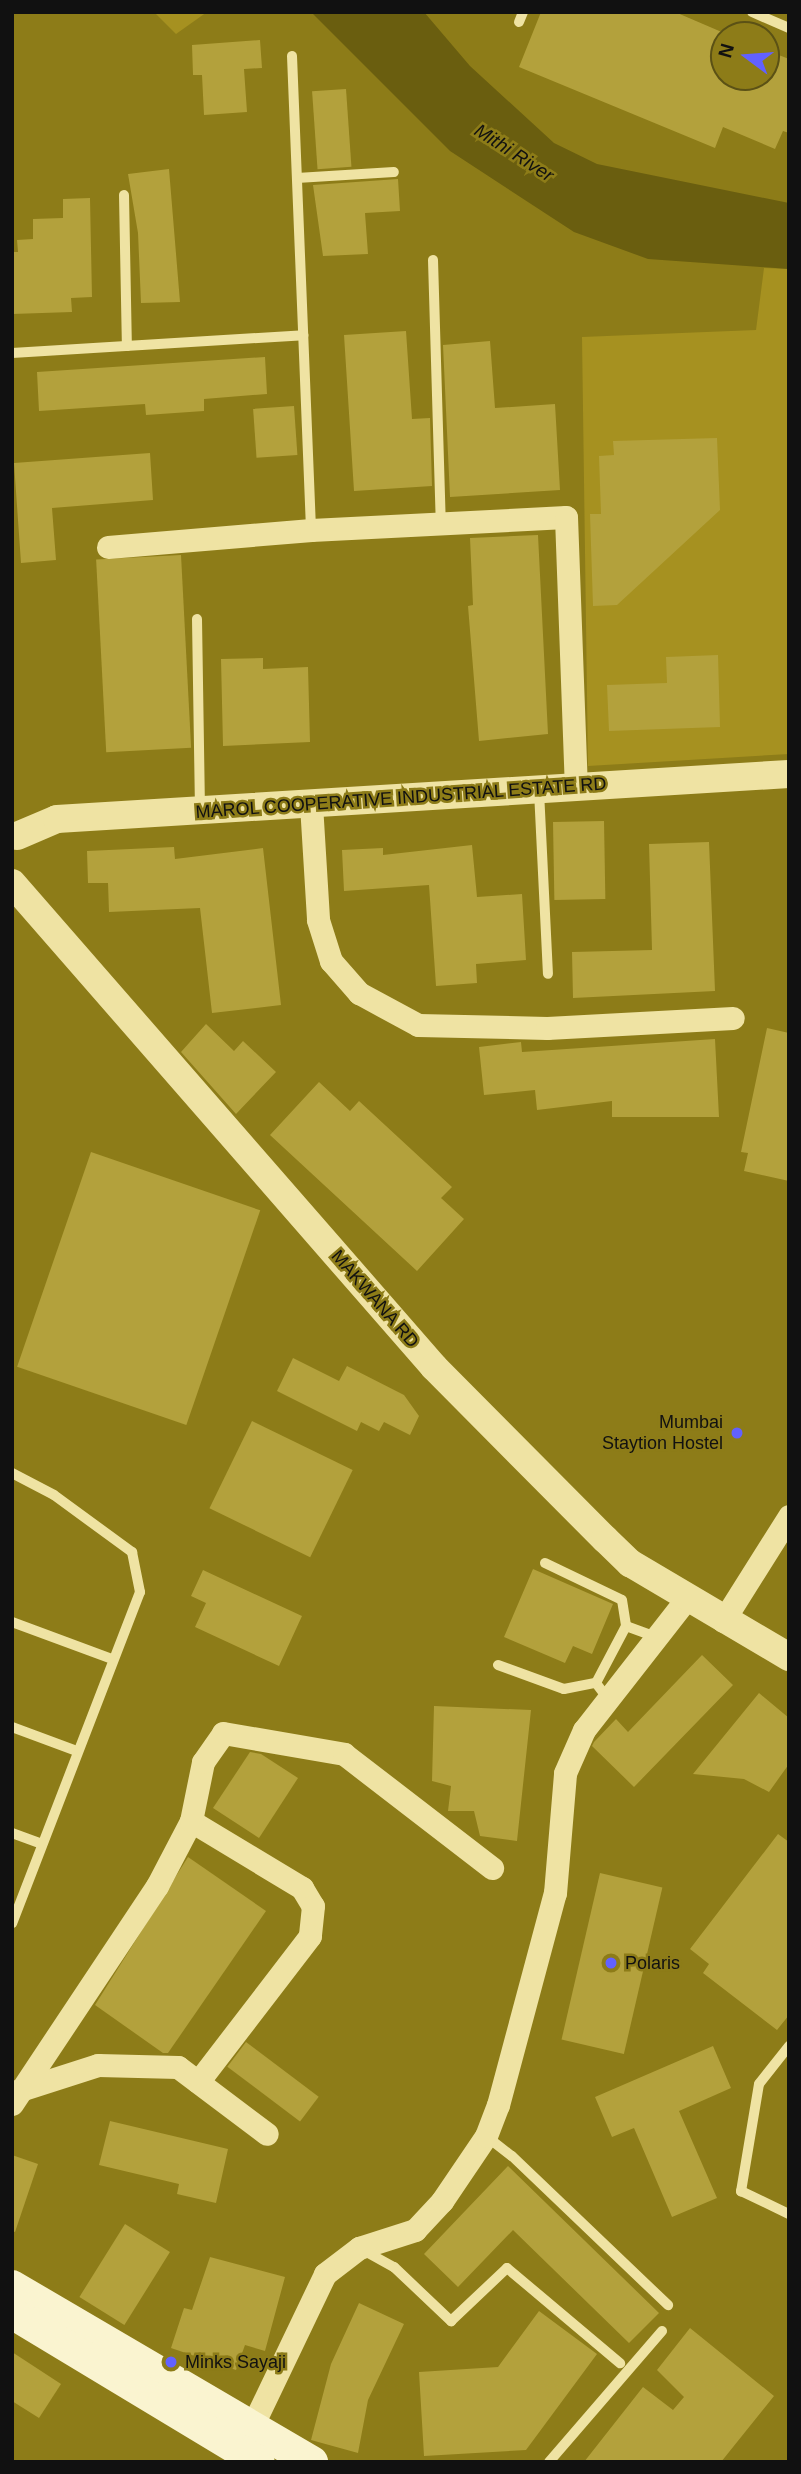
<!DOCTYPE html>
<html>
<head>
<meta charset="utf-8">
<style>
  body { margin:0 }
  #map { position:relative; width:801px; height:2474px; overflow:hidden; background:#8d7c18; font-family:Helvetica,sans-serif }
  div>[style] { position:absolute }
  .green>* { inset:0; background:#a69120 }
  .water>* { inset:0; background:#6a5e0f }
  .building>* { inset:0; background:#b3a13c; transform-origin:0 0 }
  .service>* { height:10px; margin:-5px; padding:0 5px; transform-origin:5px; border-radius:5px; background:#efe3a3 }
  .minor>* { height:23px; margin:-11.5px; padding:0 11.5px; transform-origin:11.5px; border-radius:11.5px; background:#efe3a3 }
  .tertiary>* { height:28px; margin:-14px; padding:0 14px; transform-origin:14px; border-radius:14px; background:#efe3a3 }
  .secondary>* { height:32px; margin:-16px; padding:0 16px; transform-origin:16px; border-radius:16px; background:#faf4d0 }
  .dots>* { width:19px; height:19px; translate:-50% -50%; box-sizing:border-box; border:4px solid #8d7c18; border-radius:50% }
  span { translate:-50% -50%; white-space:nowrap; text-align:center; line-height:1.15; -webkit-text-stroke:5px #8d7c18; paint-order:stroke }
  .street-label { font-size:18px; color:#111 }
  .poi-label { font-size:18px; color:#111 }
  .right { translate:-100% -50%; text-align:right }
  .left { translate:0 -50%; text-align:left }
  .water-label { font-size:19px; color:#111; font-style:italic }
  .frame { position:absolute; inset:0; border:14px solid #111; pointer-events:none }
  .north { position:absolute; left:710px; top:21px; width:70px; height:70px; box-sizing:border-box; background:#8d7c18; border:2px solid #5b5115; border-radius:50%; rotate:286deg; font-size:19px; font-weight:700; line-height:28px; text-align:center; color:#111 }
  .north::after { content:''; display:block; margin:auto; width:24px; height:32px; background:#6261ff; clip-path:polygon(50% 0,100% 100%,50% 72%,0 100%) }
</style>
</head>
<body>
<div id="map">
  <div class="green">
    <i style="clip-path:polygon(154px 12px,207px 12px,176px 34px)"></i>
    <i style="clip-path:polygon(764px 268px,789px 269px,789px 754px,588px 766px,582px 337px,756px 330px)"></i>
  </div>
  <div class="water">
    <i style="clip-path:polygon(311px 12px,424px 12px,470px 66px,554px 143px,597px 164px,789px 203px,789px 269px,648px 259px,574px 232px,450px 151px)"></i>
  </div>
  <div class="building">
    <i style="clip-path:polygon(541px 12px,675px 12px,724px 33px,724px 77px,766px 77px,766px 50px,789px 59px,789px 133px,783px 131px,775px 149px,723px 127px,715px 148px,519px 67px)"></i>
    <i style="clip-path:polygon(260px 40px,262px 68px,244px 69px,247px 112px,204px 115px,202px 75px,193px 75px,192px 45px)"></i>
    <i style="left:346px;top:89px;width:78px;height:34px;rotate:86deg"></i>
    <i style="clip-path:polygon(169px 169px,180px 302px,141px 303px,138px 233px,128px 174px)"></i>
    <i style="clip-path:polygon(398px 179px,400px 211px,365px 213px,368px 254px,323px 256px,313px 185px)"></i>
    <i style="clip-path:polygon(90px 198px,92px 297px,71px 298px,72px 312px,12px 314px,12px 252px,18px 252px,17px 240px,33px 239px,33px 219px,63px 218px,63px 199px)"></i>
    <i style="clip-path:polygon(406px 331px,412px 419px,430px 418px,432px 486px,354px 491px,344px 335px)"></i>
    <i style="clip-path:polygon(490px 341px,495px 408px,555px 404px,560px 490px,450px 497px,443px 345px)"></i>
    <i style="clip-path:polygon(265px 357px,267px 394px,204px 399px,204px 411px,146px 415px,145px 404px,39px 411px,37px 372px)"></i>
    <i style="left:294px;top:406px;width:49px;height:41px;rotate:86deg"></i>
    <i style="clip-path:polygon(717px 438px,720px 510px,617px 605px,593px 606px,590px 514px,601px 514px,599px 456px,614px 455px,613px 441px)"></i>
    <i style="clip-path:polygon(150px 453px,153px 500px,52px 508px,56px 560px,21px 563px,14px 463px)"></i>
    <i style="clip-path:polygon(538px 535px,548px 734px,479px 741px,468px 606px,473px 605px,470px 538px)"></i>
    <i style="left:181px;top:555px;width:193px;height:85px;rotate:87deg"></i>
    <i style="clip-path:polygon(718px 655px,720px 727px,609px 731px,607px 685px,667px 683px,666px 657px)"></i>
    <i style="clip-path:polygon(263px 658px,263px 669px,308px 667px,310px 742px,223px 746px,221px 659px)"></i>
    <i style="left:604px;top:821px;width:78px;height:51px;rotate:89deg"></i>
    <i style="clip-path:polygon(709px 842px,715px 991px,573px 998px,572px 952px,652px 950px,649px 844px)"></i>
    <i style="clip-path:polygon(472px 845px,477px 897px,522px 894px,526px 960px,476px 964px,477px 983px,436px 986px,429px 885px,344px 891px,342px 850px,383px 848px,383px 855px)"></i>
    <i style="clip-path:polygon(174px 847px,175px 859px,263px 848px,281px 1005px,212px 1013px,200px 908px,109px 912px,108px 883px,88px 883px,87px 851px)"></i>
    <i style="clip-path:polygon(206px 1024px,234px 1051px,243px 1041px,276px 1072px,236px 1114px,181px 1052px)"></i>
    <i style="clip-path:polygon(767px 1028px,789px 1033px,789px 1181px,744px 1171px,748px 1153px,741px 1152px)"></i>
    <i style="clip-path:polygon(715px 1039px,719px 1117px,612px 1117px,612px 1101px,537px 1110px,535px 1090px,484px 1095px,479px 1047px,521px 1042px,522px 1052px)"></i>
    <i style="clip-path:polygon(319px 1082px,350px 1111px,359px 1101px,452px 1187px,441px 1198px,464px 1219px,417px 1271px,270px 1135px)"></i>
    <i style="left:91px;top:1152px;width:179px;height:227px;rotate:19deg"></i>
    <i style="clip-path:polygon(293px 1358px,339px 1381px,347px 1366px,404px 1395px,419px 1416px,410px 1435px,384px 1422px,379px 1431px,361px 1422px,357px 1431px,277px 1391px)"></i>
    <i style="left:252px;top:1421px;width:112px;height:97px;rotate:26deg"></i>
    <i style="clip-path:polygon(533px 1569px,613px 1604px,592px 1654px,573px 1646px,565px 1663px,504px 1637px)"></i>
    <i style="clip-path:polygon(203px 1570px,302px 1616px,279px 1666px,195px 1627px,206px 1603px,191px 1596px)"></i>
    <i style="clip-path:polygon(702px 1655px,733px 1685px,634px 1787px,592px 1746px,594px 1742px,616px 1719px,628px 1732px)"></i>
    <i style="clip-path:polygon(759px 1693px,789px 1718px,789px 1764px,769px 1792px,744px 1779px,693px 1774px)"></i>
    <i style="clip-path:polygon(434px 1706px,531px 1710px,517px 1841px,480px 1836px,474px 1811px,448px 1811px,451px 1786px,432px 1781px)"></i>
    <i style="clip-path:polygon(250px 1752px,261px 1754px,298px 1778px,259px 1838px,213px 1808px)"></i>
    <i style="clip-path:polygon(778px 1834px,789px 1842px,789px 2015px,777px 2030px,703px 1973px,709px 1964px,690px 1949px)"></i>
    <i style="clip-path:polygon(188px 1857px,266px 1911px,168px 2053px,163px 2053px,95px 2005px)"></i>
    <i style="left:600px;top:1873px;width:64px;height:171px;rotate:13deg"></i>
    <i style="left:246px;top:2042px;width:91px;height:31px;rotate:37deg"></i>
    <i style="clip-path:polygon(713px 2046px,731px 2088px,679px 2111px,717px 2198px,672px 2217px,634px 2128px,612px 2137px,595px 2097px)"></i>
    <i style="clip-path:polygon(110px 2121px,228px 2149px,216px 2203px,177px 2194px,179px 2184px,99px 2165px)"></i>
    <i style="clip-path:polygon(12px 2155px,38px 2164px,15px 2232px,12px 2231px)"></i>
    <i style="clip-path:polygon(508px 2166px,659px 2313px,629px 2343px,513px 2230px,458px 2287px,424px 2254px)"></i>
    <i style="left:125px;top:2224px;width:53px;height:86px;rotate:32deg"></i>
    <i style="clip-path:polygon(210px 2257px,285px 2277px,265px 2351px,245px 2345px,236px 2370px,171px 2348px,184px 2308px,192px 2310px)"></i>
    <i style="clip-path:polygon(359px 2303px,404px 2324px,368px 2400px,358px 2453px,311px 2440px,331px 2364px)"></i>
    <i style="clip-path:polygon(539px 2311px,597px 2354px,526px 2450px,424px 2456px,419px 2372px,498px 2367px)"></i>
    <i style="clip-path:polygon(690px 2328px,774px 2396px,721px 2462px,584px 2462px,643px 2387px,673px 2410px,684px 2397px,657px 2370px)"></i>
    <i style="clip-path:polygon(12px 2352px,61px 2384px,39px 2418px,12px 2401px)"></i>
  </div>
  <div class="service">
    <i style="left:752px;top:12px;width:40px;rotate:23.4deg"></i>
    <i style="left:519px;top:22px;width:11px;rotate:-68deg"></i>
    <i style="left:292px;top:56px;width:474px;rotate:87.7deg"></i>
    <i style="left:297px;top:178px;width:97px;rotate:-3.5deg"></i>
    <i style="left:124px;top:195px;width:151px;rotate:88.9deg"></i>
    <i style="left:433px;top:260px;width:263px;rotate:88.3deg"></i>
    <i style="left:12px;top:353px;width:292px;rotate:-3.5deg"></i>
    <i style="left:197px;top:619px;width:189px;rotate:89.1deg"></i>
    <i style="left:539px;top:791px;width:183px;rotate:87.2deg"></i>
    <i style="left:12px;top:1473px;width:47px;rotate:27.6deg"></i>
    <i style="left:54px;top:1495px;width:97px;rotate:36.2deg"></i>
    <i style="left:132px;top:1552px;width:41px;rotate:78.7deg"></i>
    <i style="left:140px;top:1592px;width:355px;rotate:111.1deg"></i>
    <i style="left:545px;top:1563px;width:85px;rotate:25.7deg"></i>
    <i style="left:622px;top:1600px;width:26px;rotate:81deg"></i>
    <i style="left:12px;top:1622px;width:107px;rotate:20.3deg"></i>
    <i style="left:498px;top:1665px;width:70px;rotate:20deg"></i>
    <i style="left:564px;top:1689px;width:33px;rotate:-11deg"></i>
    <i style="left:608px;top:1699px;width:20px;rotate:-127deg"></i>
    <i style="left:596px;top:1683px;width:64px;rotate:-62.2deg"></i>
    <i style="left:626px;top:1626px;width:32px;rotate:20deg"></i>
    <i style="left:12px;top:1727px;width:69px;rotate:20.3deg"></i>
    <i style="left:12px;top:1833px;width:32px;rotate:20deg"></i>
    <i style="left:789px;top:2046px;width:48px;rotate:128.3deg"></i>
    <i style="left:759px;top:2084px;width:109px;rotate:99.5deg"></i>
    <i style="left:741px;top:2191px;width:53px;rotate:25.6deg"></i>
    <i style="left:486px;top:2136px;width:33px;rotate:38deg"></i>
    <i style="left:512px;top:2156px;width:216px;rotate:43.7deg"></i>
    <i style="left:361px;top:2249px;width:38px;rotate:29deg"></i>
    <i style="left:394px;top:2267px;width:79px;rotate:43.5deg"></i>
    <i style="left:451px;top:2321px;width:77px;rotate:-43.4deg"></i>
    <i style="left:507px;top:2268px;width:148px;rotate:40.1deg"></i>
    <i style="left:549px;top:2462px;width:173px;rotate:-49.2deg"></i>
  </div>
  <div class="minor">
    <i style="left:108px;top:547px;width:204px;rotate:-4.8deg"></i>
    <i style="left:311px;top:530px;width:255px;rotate:-2.9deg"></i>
    <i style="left:566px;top:517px;width:270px;rotate:87.9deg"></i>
    <i style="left:311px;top:804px;width:116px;rotate:86.5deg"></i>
    <i style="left:318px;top:920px;width:43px;rotate:72.4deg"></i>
    <i style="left:331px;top:961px;width:43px;rotate:48.8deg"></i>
    <i style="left:359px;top:993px;width:67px;rotate:28.5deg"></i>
    <i style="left:418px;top:1025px;width:129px;rotate:1.3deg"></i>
    <i style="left:547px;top:1028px;width:186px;rotate:-3.1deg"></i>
    <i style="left:723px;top:1621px;width:124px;rotate:-57.8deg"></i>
    <i style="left:191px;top:1821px;width:130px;rotate:31.1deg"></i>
    <i style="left:302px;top:1888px;width:21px;rotate:59deg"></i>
    <i style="left:313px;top:1906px;width:30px;rotate:96deg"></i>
    <i style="left:310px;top:1936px;width:184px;rotate:127.5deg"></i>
    <i style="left:17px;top:2091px;width:85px;rotate:-17.8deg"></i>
    <i style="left:98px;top:2065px;width:80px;rotate:1.4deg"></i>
    <i style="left:178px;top:2067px;width:111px;rotate:37deg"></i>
    <i style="left:12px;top:2104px;width:262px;rotate:-56.4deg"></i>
    <i style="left:157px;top:1886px;width:73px;rotate:-62.4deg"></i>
    <i style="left:191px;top:1821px;width:60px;rotate:-78.5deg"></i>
    <i style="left:203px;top:1762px;width:35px;rotate:-55deg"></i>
    <i style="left:223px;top:1733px;width:123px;rotate:9.8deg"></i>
    <i style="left:344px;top:1754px;width:187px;rotate:37.6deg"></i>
    <i style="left:245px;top:2441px;width:185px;rotate:-64.4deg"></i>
    <i style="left:325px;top:2274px;width:43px;rotate:-37.4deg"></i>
    <i style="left:359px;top:2248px;width:59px;rotate:-17.8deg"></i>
    <i style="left:415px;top:2230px;width:40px;rotate:-47deg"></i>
    <i style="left:442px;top:2201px;width:78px;rotate:-55.9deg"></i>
    <i style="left:486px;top:2136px;width:33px;rotate:-69deg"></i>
    <i style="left:498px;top:2105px;width:220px;rotate:-75deg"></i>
    <i style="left:555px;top:1893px;width:120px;rotate:-85.2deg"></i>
    <i style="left:565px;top:1773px;width:47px;rotate:-66.2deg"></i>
    <i style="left:584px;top:1730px;width:167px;rotate:-52deg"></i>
  </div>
  <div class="tertiary">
    <i style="left:17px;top:836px;width:43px;rotate:-23deg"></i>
    <i style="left:57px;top:819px;width:733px;rotate:-3.52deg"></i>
    <i style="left:12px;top:883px;width:642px;rotate:48.91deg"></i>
    <i style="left:434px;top:1367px;width:243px;rotate:45.2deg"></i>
    <i style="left:605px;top:1539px;width:35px;rotate:44deg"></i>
    <i style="left:630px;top:1563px;width:185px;rotate:30.6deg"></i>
  </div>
  <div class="secondary">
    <i style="left:12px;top:2286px;width:348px;rotate:30.4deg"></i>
    <i style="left:12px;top:2313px;width:288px;rotate:31.1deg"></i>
  </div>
  <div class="dots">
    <i style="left:737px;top:1433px;background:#6261ff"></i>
    <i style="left:611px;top:1963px;background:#6261ff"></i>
    <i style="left:171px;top:2362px;background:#6261ff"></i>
  </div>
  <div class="street-label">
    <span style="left:401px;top:798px;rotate:-4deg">MAROL COOPERATIVE INDUSTRIAL ESTATE RD</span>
    <span style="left:375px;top:1299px;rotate:49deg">MAKWANA RD</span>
  </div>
  <div class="poi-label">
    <span class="right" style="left:723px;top:1433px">Mumbai<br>Staytion Hostel</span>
    <span class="left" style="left:625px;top:1963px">Polaris</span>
    <span class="left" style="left:185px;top:2362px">Minks Sayaji</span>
  </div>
  <div class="water-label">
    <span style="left:514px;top:153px;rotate:33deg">Mithi River</span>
  </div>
  <div class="frame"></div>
  <div class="north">N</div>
</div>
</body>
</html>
